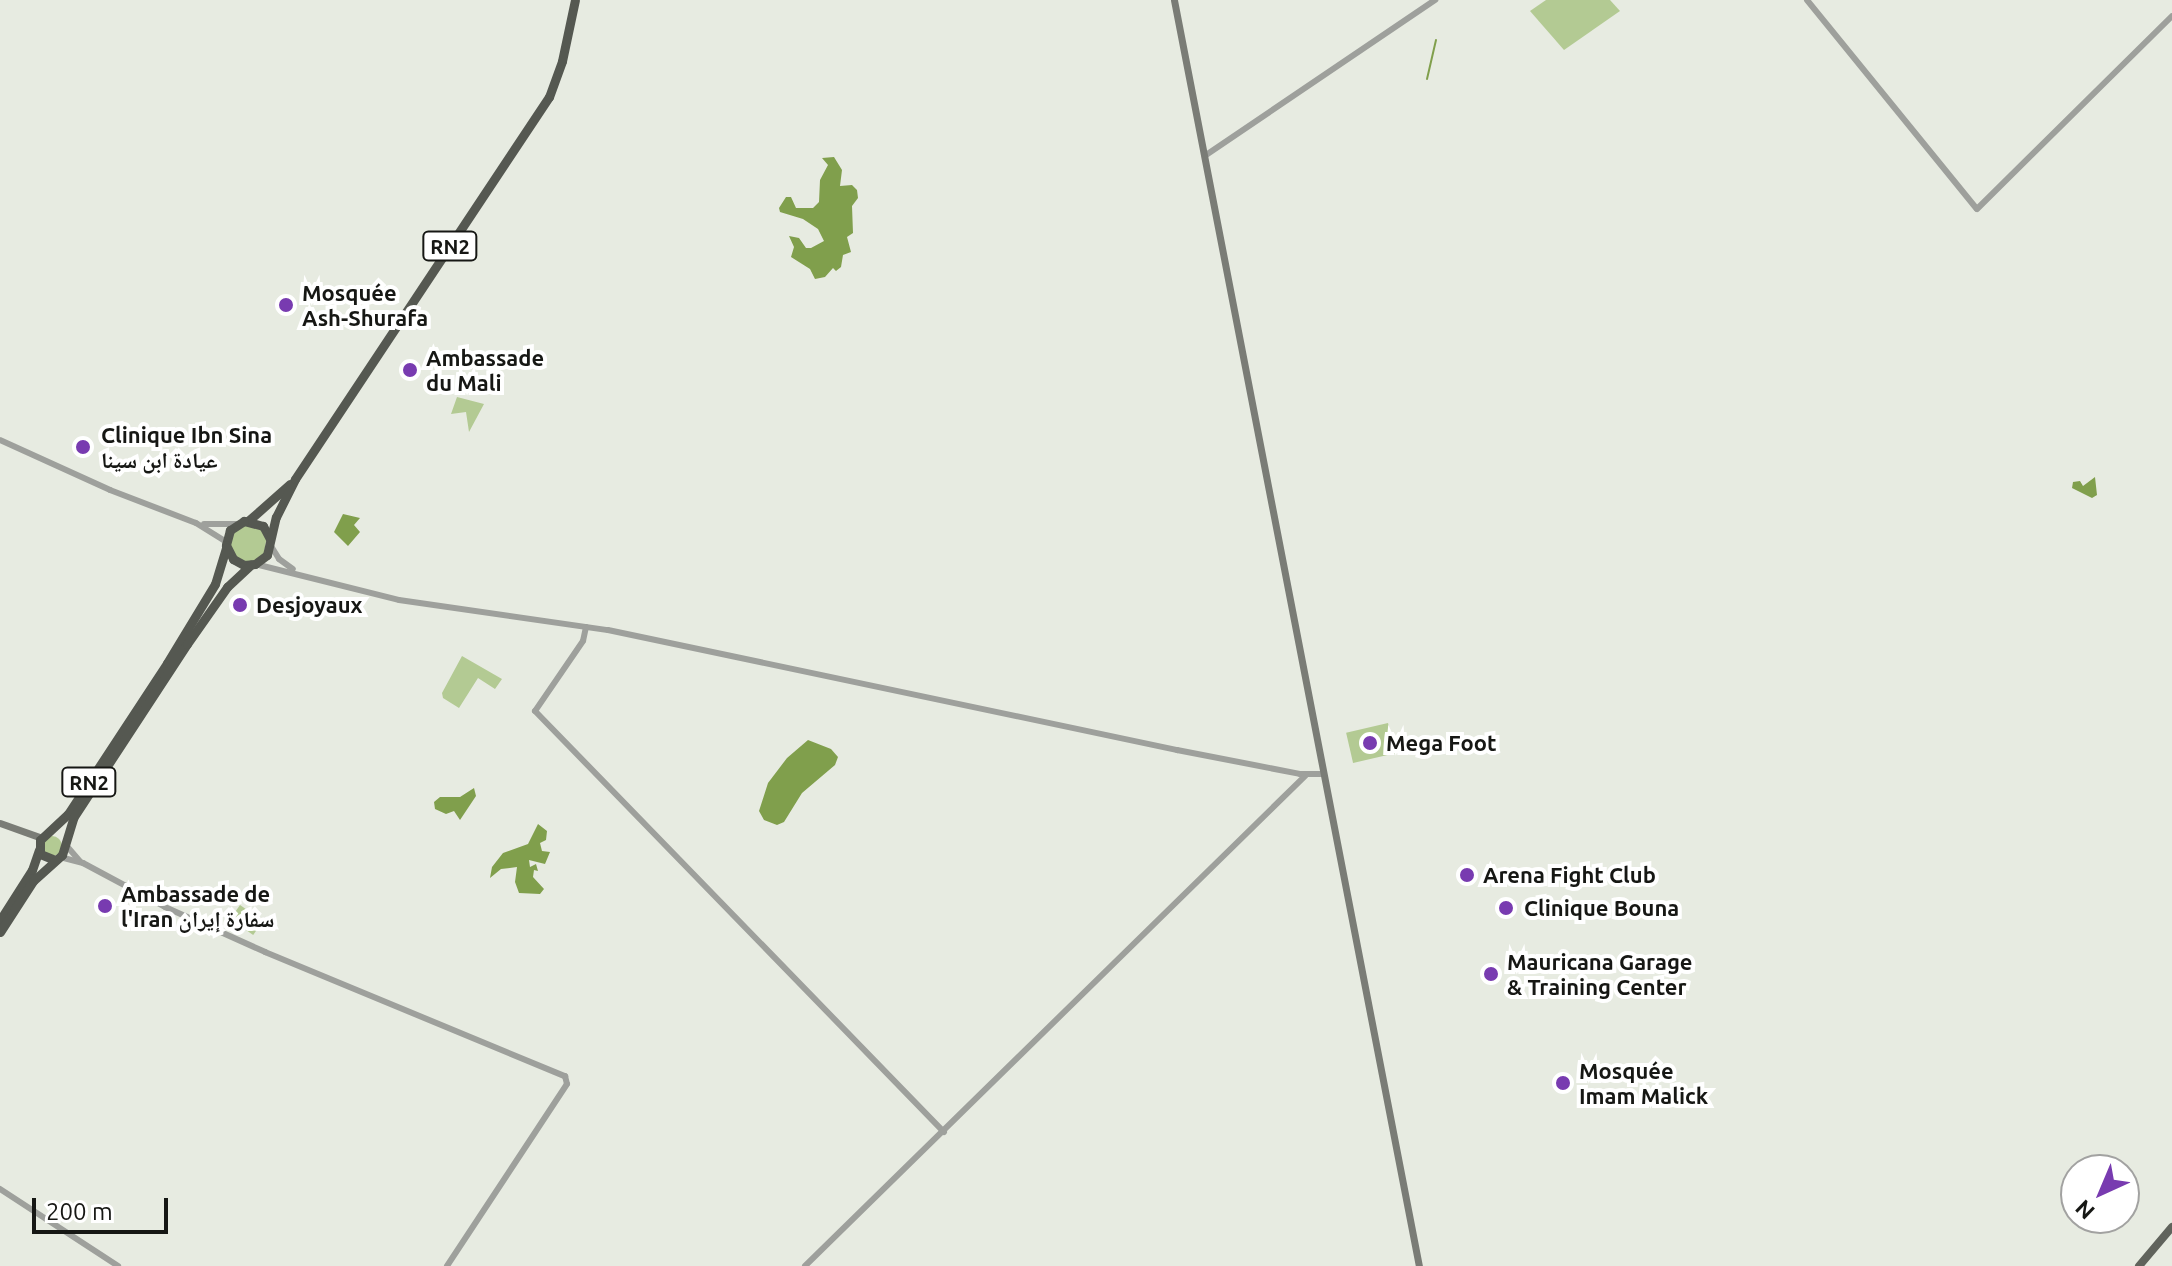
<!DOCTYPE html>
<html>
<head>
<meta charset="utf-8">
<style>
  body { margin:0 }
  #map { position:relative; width:2172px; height:1266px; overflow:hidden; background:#e7ebe1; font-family:Ubuntu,"Noto Naskh Arabic",sans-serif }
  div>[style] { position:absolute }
  .green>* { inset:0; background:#b3ca93; transform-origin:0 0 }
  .round { border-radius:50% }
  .water>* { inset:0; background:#809f4c }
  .stream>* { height:2px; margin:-1px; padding:0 1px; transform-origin:1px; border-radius:1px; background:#809f4c }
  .tertiary>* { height:6px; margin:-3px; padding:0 3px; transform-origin:3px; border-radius:3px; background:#9ea09c }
  .secondary>* { height:7px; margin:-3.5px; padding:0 3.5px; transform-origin:3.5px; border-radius:3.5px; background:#7a7c76 }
  .primary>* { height:8px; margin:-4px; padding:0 4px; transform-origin:4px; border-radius:4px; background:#60635c }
  .trunk>* { height:9px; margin:-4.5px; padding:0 4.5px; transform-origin:4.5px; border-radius:4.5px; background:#555851 }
  .dots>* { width:22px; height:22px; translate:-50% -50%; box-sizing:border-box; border:4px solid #fff; border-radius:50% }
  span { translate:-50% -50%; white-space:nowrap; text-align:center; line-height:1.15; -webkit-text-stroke:8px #fff; paint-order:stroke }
  .shield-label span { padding:2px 6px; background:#fff; border:2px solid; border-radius:6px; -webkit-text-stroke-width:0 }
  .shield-label { font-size:20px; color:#161714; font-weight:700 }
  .poi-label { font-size:22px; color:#161714; font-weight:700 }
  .left { translate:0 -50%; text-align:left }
  .north { position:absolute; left:2060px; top:1154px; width:80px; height:80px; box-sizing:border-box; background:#fff; border:2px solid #a2a2a1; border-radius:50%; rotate:224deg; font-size:22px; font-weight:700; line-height:32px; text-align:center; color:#161714 }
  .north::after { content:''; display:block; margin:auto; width:28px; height:36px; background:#783bb0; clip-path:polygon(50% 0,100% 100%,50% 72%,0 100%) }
  .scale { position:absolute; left:32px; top:1198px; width:136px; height:36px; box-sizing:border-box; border:4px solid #161714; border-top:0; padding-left:10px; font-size:24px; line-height:28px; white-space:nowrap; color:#161714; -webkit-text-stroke:6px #fff; paint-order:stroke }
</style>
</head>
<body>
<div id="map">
  <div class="green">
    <i style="clip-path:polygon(1546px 0,1610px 0,1620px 11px,1564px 50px,1530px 11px)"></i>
    <i style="clip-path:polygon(457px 397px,484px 404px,469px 432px,466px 412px,451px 414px)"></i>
    <i style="clip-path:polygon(253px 522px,267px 535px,264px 554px,252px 562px,238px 560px,228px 549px,233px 528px)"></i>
    <i style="clip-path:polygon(462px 656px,502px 679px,495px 689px,478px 678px,459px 708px,443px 698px,442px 693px)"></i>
    <i style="left:1388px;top:723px;width:31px;height:43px;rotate:77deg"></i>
    <i class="round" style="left:42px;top:836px;width:20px;height:20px"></i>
    <i style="left:240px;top:905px;width:28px;height:17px;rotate:35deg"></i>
  </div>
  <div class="water">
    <i style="clip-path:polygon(834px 157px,842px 170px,840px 186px,852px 185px,857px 190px,858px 198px,852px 206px,853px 233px,847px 237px,851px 252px,843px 255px,841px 267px,836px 271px,833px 268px,825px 277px,815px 279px,810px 269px,791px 257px,794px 247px,789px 236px,799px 238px,806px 248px,811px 248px,824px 241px,818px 229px,803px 219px,780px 212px,779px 208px,786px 197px,791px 197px,796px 208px,813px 208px,819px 202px,820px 180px,828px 165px,822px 158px)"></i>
    <i style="clip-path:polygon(2095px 477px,2097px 495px,2092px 498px,2072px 488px,2073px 482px,2080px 481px,2083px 486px)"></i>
    <i style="clip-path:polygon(343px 514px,360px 518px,354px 525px,360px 532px,348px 546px,334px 532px)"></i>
    <i style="clip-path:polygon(808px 740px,831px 749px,838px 757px,835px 765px,802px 793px,784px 822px,777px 825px,764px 820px,759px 811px,768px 783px,787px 758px)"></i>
    <i style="clip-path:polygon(474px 788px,476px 796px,460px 820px,454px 811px,446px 814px,435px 809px,434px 802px,440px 797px,460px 797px)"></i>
    <i style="clip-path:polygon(538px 824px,547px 831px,546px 840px,540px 843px,542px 851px,550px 852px,545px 864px,529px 860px,530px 867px,536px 864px,538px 871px,534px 870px,533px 877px,544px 889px,540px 894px,519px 893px,515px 882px,517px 867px,501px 869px,490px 878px,492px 867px,503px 853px,528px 844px)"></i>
  </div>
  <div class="stream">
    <i style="left:1427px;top:79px;width:40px;rotate:-77deg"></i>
  </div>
  <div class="tertiary">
    <i style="left:1807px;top:0;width:269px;rotate:50.9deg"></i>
    <i style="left:1977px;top:209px;width:274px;rotate:-44.7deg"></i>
    <i style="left:1206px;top:155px;width:277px;rotate:-34.1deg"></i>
    <i style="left:0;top:440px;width:121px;rotate:24.4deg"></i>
    <i style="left:110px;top:490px;width:92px;rotate:21deg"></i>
    <i style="left:196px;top:523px;width:36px;rotate:32deg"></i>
    <i style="left:204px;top:524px;width:32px"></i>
    <i style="left:271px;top:546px;width:15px;rotate:58deg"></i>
    <i style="left:279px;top:559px;width:17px;rotate:36deg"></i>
    <i style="left:255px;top:564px;width:148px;rotate:14deg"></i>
    <i style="left:399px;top:600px;width:211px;rotate:8.2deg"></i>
    <i style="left:608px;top:630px;width:582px;rotate:11.91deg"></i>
    <i style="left:1177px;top:750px;width:125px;rotate:11deg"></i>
    <i style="left:1300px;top:774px;width:24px"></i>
    <i style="left:586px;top:627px;width:14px;rotate:102deg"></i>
    <i style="left:583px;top:641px;width:85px;rotate:124.4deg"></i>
    <i style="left:535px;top:711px;width:587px;rotate:45.83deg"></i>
    <i style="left:65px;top:844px;width:23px;rotate:49deg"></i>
    <i style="left:60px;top:857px;width:24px;rotate:15deg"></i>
    <i style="left:83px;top:863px;width:93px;rotate:28.2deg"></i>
    <i style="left:165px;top:907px;width:110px;rotate:24.2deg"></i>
    <i style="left:265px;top:952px;width:325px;rotate:22.5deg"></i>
    <i style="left:565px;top:1076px;width:8px;rotate:76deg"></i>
    <i style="left:567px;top:1084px;width:218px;rotate:123.4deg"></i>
    <i style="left:0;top:1189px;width:141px;rotate:33.1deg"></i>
    <i style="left:805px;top:1266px;width:701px;rotate:-44.42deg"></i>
  </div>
  <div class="secondary">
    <i style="left:1174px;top:0;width:1289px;rotate:79.05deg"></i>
    <i style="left:0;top:823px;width:45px;rotate:19.7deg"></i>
  </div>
  <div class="primary">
    <i style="left:2139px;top:1266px;width:51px;rotate:-49.8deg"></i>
  </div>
  <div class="trunk">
    <i style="left:248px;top:521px;width:56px;rotate:-41.4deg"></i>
    <i style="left:270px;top:539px;width:15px;rotate:-118deg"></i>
    <i style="left:263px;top:526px;width:20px;rotate:-165deg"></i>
    <i style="left:244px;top:521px;width:17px;rotate:147deg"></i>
    <i style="left:230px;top:530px;width:16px;rotate:105deg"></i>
    <i style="left:226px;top:545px;width:16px;rotate:63deg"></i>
    <i style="left:233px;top:559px;width:13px;rotate:29deg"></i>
    <i style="left:244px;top:565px;width:11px;rotate:-5deg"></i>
    <i style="left:255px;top:564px;width:15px;rotate:-37deg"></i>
    <i style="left:267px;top:555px;width:39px;rotate:-77deg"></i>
    <i style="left:276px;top:517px;width:42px;rotate:-63.4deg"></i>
    <i style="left:295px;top:479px;width:459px;rotate:-56.4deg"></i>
    <i style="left:549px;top:97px;width:38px;rotate:-70deg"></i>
    <i style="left:562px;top:61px;width:62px;rotate:-78deg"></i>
    <i style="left:55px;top:860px;width:16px;rotate:-158deg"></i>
    <i style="left:40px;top:854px;width:14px;rotate:-90deg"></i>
    <i style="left:40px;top:840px;width:38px;rotate:-43deg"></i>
    <i style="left:68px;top:814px;width:181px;rotate:-56.7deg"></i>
    <i style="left:167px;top:663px;width:92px;rotate:-58.7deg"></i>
    <i style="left:215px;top:584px;width:38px;rotate:-73deg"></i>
    <i style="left:0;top:920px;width:59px;rotate:-57.4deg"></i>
    <i style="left:32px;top:870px;width:21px;rotate:-71deg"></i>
    <i style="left:0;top:932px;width:61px;rotate:-57.1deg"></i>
    <i style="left:33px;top:881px;width:39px;rotate:-42deg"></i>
    <i style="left:62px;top:855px;width:39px;rotate:-73deg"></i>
    <i style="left:73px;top:818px;width:208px;rotate:-56.8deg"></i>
    <i style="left:187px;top:644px;width:70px;rotate:-54.9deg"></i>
    <i style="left:227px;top:587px;width:33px;rotate:-43deg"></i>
  </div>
  <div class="dots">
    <i style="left:286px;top:305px;background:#783bb0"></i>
    <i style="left:410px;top:370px;background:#783bb0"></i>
    <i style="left:83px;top:447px;background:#783bb0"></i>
    <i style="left:240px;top:605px;background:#783bb0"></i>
    <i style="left:1370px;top:743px;background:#783bb0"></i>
    <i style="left:1467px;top:875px;background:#783bb0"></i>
    <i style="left:105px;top:906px;background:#783bb0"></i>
    <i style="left:1506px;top:908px;background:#783bb0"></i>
    <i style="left:1491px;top:974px;background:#783bb0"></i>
    <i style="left:1563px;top:1083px;background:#783bb0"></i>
  </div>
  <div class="shield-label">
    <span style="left:450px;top:246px">RN2</span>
    <span style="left:89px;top:782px">RN2</span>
  </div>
  <div class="poi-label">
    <span class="left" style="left:302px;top:305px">Mosquée<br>Ash-Shurafa</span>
    <span class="left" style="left:426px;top:370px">Ambassade<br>du Mali</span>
    <span class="left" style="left:101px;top:447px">Clinique Ibn Sina<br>عيادة ابن سينا</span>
    <span class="left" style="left:256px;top:605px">Desjoyaux</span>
    <span class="left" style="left:1386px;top:743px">Mega Foot</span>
    <span class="left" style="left:1483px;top:875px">Arena Fight Club</span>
    <span class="left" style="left:121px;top:906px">Ambassade de<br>l'Iran سفارة إيران</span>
    <span class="left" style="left:1524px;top:908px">Clinique Bouna</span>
    <span class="left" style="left:1507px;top:974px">Mauricana Garage<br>&amp; Training Center</span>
    <span class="left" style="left:1579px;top:1083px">Mosquée<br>Imam Malick</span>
  </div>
  <div class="north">N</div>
  <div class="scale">200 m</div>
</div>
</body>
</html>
